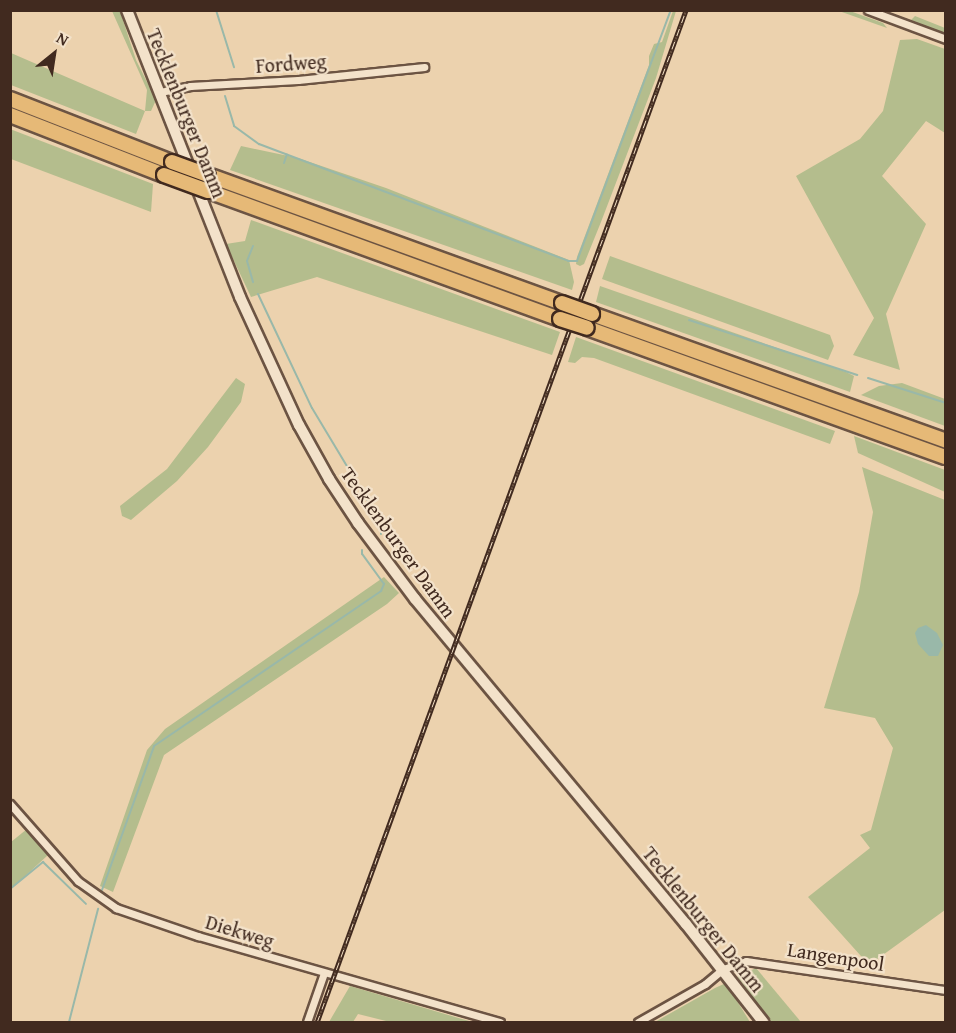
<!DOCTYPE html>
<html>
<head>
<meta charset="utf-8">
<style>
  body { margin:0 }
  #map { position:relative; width:956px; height:1033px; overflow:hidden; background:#ecd2ae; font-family:"Gentium Book Plus",serif }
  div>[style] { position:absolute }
  .green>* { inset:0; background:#b4bd8d }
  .water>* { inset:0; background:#99b8a9 }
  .stream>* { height:2px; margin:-1px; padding:0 1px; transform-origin:1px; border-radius:1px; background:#99b8a9 }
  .roads { filter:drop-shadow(2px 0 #6c5443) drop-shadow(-2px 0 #6c5443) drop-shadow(0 2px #6c5443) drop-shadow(0 -2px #6c5443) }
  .street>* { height:7px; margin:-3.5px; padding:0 3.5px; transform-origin:3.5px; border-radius:3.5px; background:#f3e2ca }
  .secondary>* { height:10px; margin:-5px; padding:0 5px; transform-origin:5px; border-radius:5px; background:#f3e2ca }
  .highway>* { height:14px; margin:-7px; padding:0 7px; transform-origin:7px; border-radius:7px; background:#e6b977 }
  .rail>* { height:4.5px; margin-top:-2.25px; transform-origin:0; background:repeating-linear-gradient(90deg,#f3e2ca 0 7px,#412a1f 0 14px); box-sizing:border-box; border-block:2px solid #412a1f }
  .bridges { filter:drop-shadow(2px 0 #412a1f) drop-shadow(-2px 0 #412a1f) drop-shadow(0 2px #412a1f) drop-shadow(0 -2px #412a1f) }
  .highway-bridge>* { height:14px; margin:-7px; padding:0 7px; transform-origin:7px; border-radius:7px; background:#e6b977 }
  span { translate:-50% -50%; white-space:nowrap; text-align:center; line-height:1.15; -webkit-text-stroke:4.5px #f3e2ca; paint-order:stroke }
  .street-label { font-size:20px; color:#412a1f }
  .frame { position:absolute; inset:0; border:12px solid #412a1f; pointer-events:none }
  .north { position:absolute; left:24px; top:24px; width:60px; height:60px; -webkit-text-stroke:4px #f3e2ca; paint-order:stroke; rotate:30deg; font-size:16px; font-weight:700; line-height:24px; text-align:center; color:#412a1f }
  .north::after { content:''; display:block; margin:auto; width:21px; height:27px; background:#412a1f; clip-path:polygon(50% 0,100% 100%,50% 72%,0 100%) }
</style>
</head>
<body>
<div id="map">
  <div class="green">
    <i style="clip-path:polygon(112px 11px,120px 11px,136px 60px,156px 100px,151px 111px,145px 111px,136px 134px,11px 85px,11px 53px,145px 111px,147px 90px)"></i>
    <i style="clip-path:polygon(673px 11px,676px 11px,656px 78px,601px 222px,584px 264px,580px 266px,576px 264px,577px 257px,649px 65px,649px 56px,654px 44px,662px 42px)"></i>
    <i style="clip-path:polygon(839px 11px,850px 11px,883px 23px,887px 28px)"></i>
    <i style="clip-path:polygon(915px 16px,945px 28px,945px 34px,911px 20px)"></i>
    <i style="clip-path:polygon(917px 39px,945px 49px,945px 133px,926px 121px,882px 176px,926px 224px,886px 314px,900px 370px,853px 355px,874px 318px,796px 176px,860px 139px,883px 111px,900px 40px)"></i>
    <i style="clip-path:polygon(10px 129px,153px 184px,151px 212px,11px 159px)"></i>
    <i style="clip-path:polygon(241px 146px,298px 158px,386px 188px,569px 260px,574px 282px,572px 290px,230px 170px)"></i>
    <i style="clip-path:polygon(251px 220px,560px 332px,552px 355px,317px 277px,251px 297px,226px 244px,245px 241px)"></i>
    <i style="clip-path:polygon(610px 256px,830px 335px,834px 346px,828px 360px,602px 279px)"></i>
    <i style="clip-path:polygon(600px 286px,846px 372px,854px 376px,850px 392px,596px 302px)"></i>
    <i style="clip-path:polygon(576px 337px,835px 431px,830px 444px,594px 358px,582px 357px,575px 363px,568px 362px)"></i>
    <i style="clip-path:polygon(236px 378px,245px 384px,241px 402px,208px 447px,177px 481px,131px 520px,122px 516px,120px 506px,167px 469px)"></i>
    <i style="clip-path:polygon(902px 383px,945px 399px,945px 426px,861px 395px,879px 386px)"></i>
    <i style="clip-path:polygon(854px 436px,945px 470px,945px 492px,858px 453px)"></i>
    <i style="clip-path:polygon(862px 467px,945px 500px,945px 910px,869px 965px,808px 897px,870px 848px,860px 835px,871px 830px,893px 748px,875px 718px,824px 708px,859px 592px,873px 512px)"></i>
    <i style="clip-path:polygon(384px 577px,399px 593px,387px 604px,164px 755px,113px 892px,100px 886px,147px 750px,165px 729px)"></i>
    <i style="clip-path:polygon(27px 829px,48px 855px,11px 889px,11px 842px)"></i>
    <i style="clip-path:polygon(756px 968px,801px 1022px,771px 1022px,737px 977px)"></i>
    <i style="clip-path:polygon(726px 983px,750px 1022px,655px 1022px,715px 988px)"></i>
    <i style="clip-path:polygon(350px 986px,462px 1019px,473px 1022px,390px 1022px,358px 1014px,353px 1022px,329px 1022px)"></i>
  </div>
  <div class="water">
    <i style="clip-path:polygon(926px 625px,937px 633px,943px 645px,938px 656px,929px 656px,918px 644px,915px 633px,918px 628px)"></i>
  </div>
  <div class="stream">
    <i style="left:216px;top:10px;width:60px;rotate:72.5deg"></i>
    <i style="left:225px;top:96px;width:31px;rotate:73deg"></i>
    <i style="left:234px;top:126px;width:31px;rotate:36deg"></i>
    <i style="left:259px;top:144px;width:330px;rotate:20.7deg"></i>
    <i style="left:568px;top:261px;width:9px"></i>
    <i style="left:577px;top:261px;width:268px;rotate:-69.5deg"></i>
    <i style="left:284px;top:163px;width:9px;rotate:-72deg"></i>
    <i style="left:253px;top:246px;width:16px;rotate:112deg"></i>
    <i style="left:247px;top:261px;width:22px;rotate:74deg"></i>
    <i style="left:258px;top:294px;width:126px;rotate:64.7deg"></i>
    <i style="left:312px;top:408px;width:134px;rotate:59deg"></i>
    <i style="left:381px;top:523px;width:11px;rotate:90deg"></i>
    <i style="left:689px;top:320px;width:177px;rotate:18.1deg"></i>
    <i style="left:868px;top:378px;width:82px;rotate:17.8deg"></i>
    <i style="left:10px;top:889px;width:43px;rotate:-39.3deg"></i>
    <i style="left:43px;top:862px;width:60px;rotate:44.3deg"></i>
    <i style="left:102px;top:890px;width:153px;rotate:-70.1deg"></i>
    <i style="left:154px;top:746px;width:275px;rotate:-34.3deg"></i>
    <i style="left:381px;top:591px;width:8px;rotate:-67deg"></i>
    <i style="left:384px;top:584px;width:37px;rotate:-126deg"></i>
    <i style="left:362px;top:554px;width:4px;rotate:-90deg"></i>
    <i style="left:69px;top:1022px;width:117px;rotate:-75.6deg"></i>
  </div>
  <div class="roads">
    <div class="street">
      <i style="left:868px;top:10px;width:83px;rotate:20.4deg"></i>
      <i style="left:160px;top:92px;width:31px;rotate:-11deg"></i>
      <i style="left:190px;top:86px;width:108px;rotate:-3.2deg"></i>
      <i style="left:298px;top:80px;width:127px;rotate:-5.9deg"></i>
      <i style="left:10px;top:804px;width:103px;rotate:48.6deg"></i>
      <i style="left:78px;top:881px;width:47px;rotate:35.4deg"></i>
      <i style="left:116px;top:908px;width:87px;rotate:18.9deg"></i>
      <i style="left:198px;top:936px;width:314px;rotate:15.9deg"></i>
      <i style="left:307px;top:1022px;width:52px;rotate:-70.9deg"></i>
      <i style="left:638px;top:1022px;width:77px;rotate:-29.6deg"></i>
      <i style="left:705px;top:984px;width:23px;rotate:-40deg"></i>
      <i style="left:723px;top:969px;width:24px;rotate:-19deg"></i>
      <i style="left:746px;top:961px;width:202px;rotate:8.3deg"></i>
    </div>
    <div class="secondary">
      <i style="left:127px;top:10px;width:308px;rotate:68.5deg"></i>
      <i style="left:240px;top:297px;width:141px;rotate:65.3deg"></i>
      <i style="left:299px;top:425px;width:62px;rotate:60.9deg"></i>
      <i style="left:329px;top:479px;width:53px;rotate:56.6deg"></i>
      <i style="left:358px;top:523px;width:95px;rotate:53.1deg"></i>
      <i style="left:415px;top:599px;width:423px;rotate:50.2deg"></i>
      <i style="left:686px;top:924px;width:125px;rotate:51.8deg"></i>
    </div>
    <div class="highway">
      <i style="left:10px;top:99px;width:174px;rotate:21.3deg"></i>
      <i style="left:10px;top:115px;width:165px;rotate:21.3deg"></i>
      <i style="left:208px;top:175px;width:376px;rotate:19.9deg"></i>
      <i style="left:208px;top:191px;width:375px;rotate:20deg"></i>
      <i style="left:592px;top:314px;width:376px;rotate:19.7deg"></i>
      <i style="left:587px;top:328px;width:381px;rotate:19.8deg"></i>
    </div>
  </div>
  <div class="rail">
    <i style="left:317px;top:1022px;width:1077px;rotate:-69.97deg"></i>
  </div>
  <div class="bridges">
    <div class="highway-bridge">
      <i style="left:172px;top:162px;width:38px;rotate:20deg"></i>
      <i style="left:164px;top:175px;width:47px;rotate:20deg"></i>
      <i style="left:562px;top:303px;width:32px;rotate:20deg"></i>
      <i style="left:560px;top:319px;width:28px;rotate:18deg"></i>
    </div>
  </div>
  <div class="street-label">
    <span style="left:291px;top:63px;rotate:-4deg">Fordweg</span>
    <span style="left:187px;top:113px;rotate:68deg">Tecklenburger Damm</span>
    <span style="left:399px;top:542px;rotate:54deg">Tecklenburger Damm</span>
    <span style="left:704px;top:919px;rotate:51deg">Tecklenburger Damm</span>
    <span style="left:240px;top:931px;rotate:17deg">Diekweg</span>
    <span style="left:836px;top:956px;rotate:9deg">Langenpool</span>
  </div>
  <div class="frame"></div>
  <div class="north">N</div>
</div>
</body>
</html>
